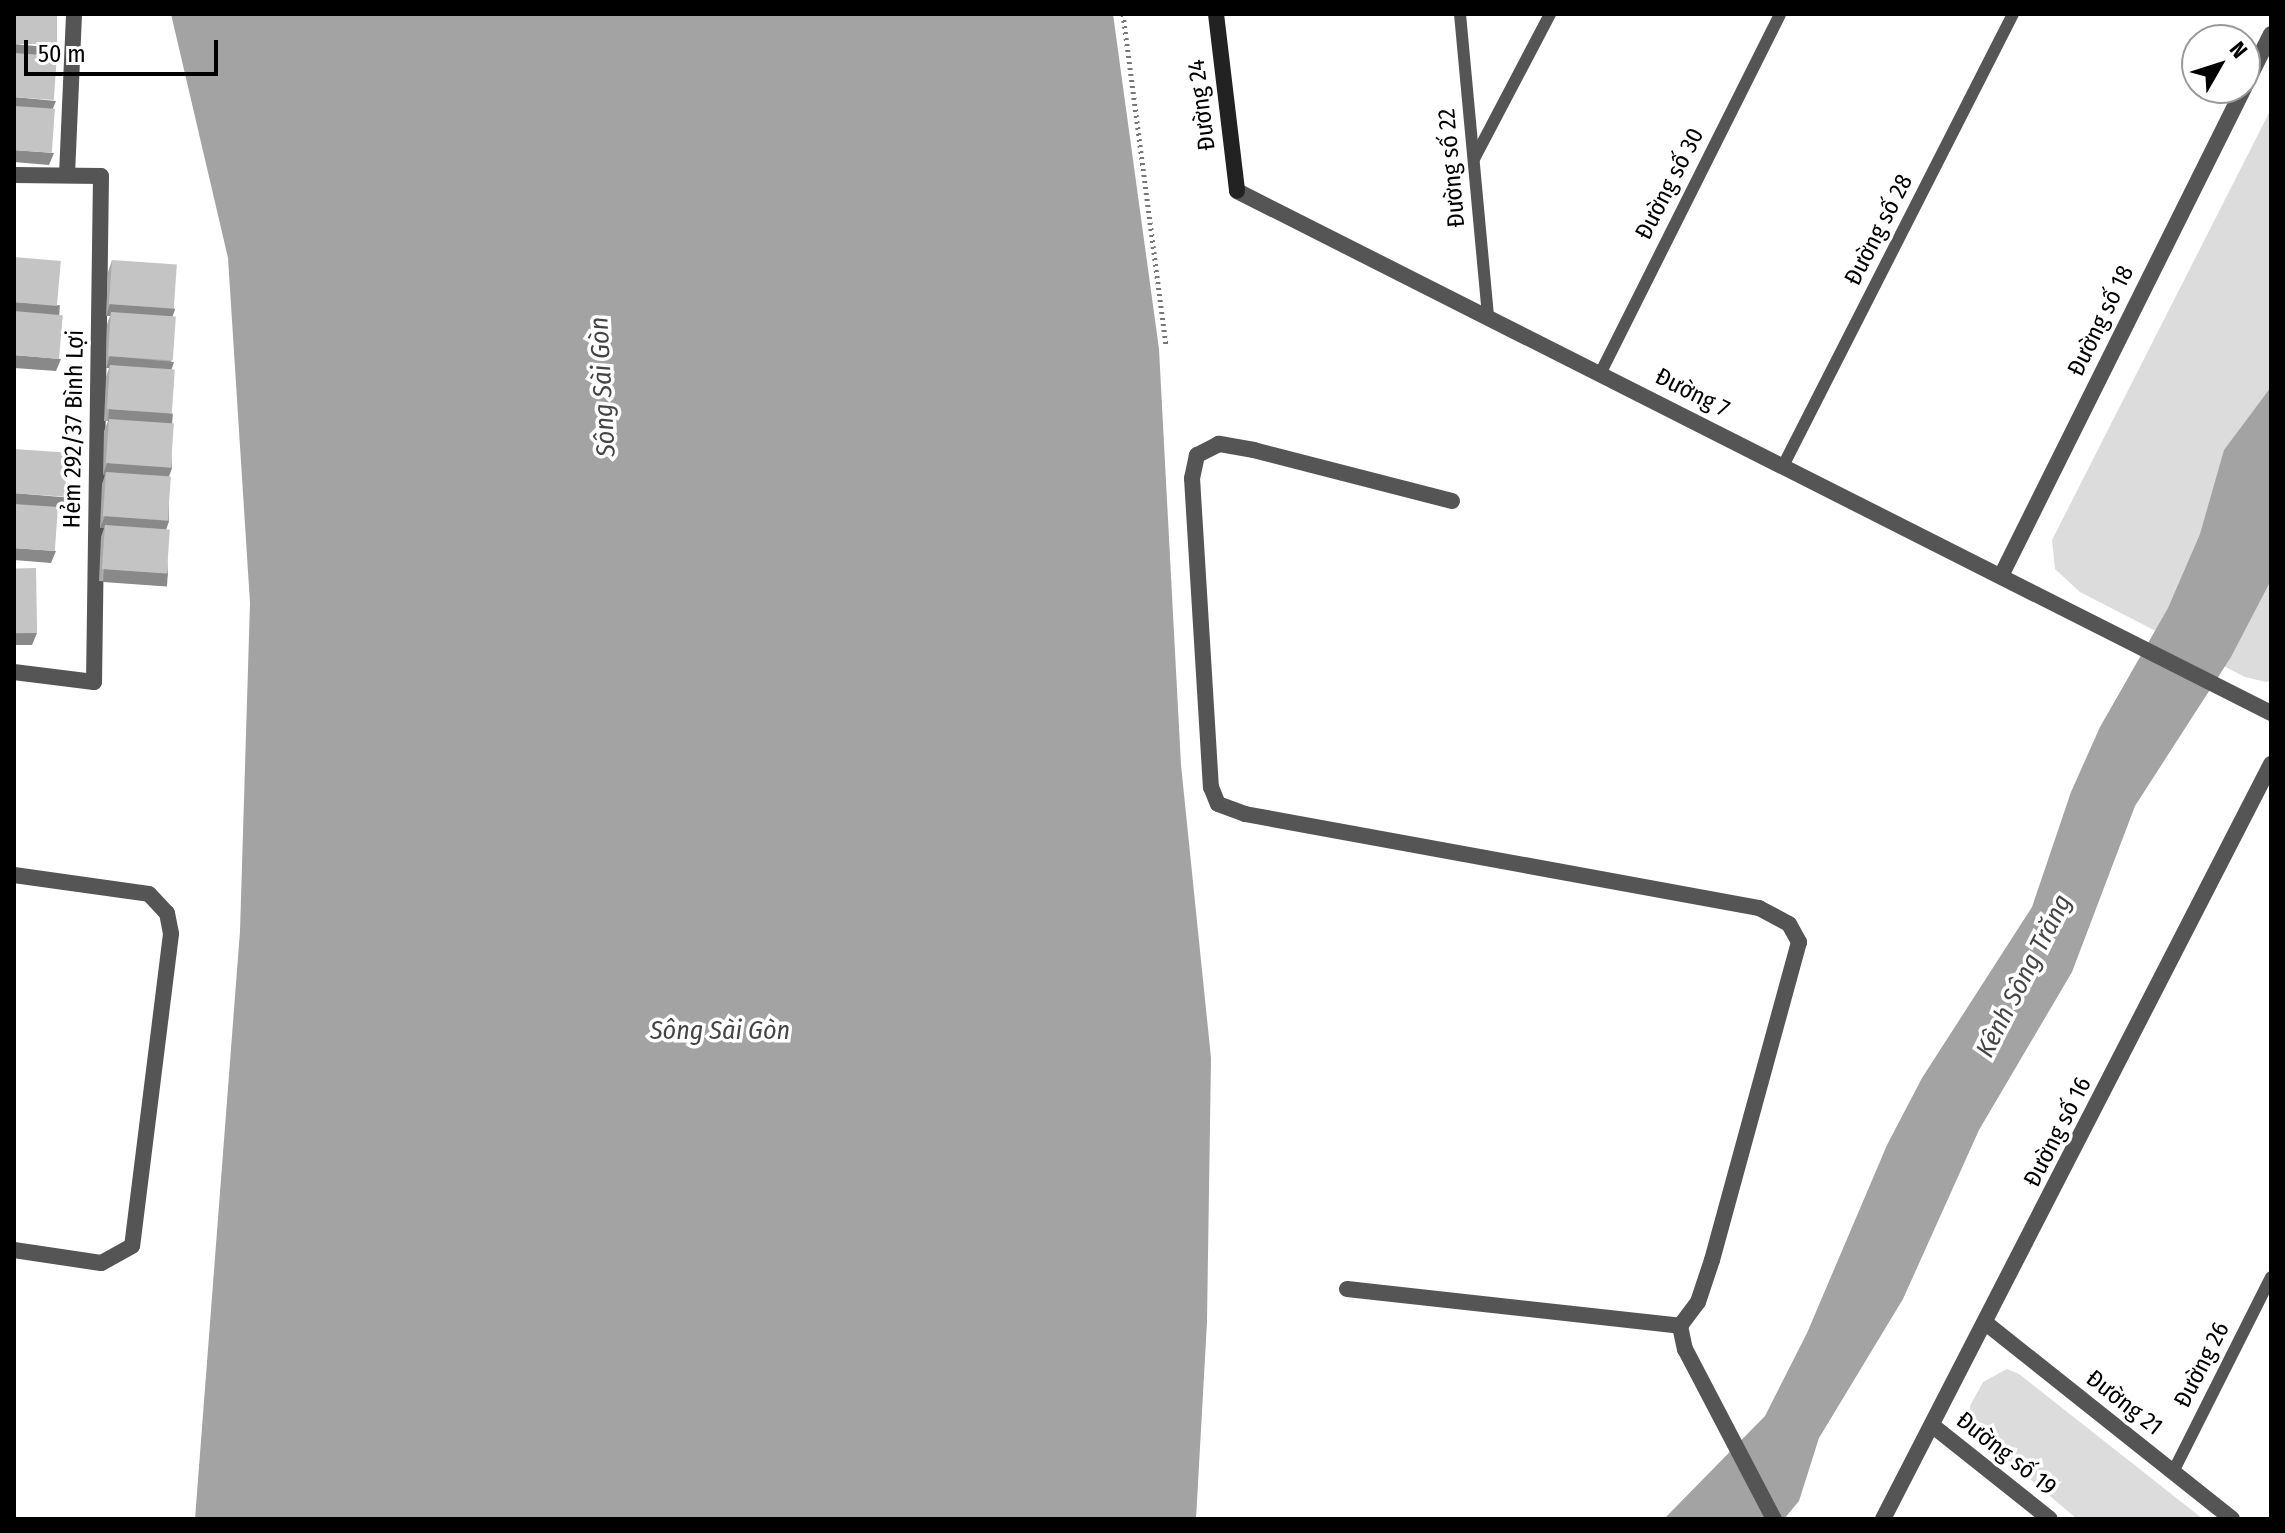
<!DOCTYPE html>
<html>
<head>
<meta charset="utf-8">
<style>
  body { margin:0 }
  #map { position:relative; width:2285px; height:1533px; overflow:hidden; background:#fff; font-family:"Fira Sans Condensed",sans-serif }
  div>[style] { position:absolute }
  .green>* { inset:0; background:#dcdcdc }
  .water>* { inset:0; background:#a3a3a3 }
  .path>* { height:5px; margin-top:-2.5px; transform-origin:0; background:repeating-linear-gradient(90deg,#777 0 2px,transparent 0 6px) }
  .lane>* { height:12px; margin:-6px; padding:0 6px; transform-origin:6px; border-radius:6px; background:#555 }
  .street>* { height:16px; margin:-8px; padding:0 8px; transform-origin:8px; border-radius:8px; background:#555 }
  .secondary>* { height:16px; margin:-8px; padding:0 8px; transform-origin:8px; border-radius:8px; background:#222 }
  .wall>* { inset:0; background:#a9a9a9 }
  .shaded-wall>* { inset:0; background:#898989; transform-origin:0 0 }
  .building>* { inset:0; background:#c4c4c4; transform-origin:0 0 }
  span { translate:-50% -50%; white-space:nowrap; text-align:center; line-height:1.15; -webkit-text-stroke:7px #fff; paint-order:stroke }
  .street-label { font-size:24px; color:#000 }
  .water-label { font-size:26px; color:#444; font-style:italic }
  .frame { position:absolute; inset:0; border:16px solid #000; pointer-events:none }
  .north { position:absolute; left:2181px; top:24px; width:80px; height:80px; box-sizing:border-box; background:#fff; border:2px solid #999; border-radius:50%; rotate:51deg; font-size:22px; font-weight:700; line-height:32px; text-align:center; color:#000 }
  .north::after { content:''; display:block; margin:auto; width:28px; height:36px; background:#000; clip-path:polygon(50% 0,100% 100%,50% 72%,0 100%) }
  .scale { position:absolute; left:24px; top:40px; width:194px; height:36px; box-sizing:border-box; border:4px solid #000; border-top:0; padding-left:10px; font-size:24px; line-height:28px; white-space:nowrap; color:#000; -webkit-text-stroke:6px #fff; paint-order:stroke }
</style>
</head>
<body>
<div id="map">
  <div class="green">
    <i style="clip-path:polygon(2271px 109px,2271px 681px,2266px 682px,2245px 677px,2080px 592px,2055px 569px,2052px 540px)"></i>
    <i style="clip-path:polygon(2007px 1369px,2019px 1374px,2203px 1519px,2077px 1519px,1971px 1429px,1970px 1406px,1983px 1382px)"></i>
  </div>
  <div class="water">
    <i style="clip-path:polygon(171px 14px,1113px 14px,1159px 349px,1181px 765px,1211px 1058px,1207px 1322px,1196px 1519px,195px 1519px,240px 931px,250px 603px,228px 258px)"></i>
    <i style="clip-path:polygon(2271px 387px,2269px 584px,2231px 657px,2135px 806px,2072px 972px,1979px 1130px,1903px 1299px,1819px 1438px,1799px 1501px,1784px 1519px,1664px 1519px,1765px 1416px,1807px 1333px,1887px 1145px,1922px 1078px,2032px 907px,2071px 792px,2100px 727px,2168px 608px,2200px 534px,2224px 450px)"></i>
  </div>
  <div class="path">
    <i style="left:1123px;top:14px;width:334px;rotate:82.6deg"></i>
  </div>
  <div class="lane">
    <i style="left:1460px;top:14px;width:304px;rotate:84.7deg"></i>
    <i style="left:1474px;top:159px;width:164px;rotate:-62.3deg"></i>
    <i style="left:1600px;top:374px;width:402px;rotate:-63.4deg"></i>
    <i style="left:1783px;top:466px;width:507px;rotate:-63.03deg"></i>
    <i style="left:2173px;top:1472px;width:218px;rotate:-63.3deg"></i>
  </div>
  <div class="street">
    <i style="left:2245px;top:86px;width:58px;rotate:-63.4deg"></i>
    <i style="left:14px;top:175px;width:87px;rotate:0.7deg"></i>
    <i style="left:101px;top:176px;width:506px;rotate:90.79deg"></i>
    <i style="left:94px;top:682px;width:81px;rotate:-172.9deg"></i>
    <i style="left:67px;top:175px;width:161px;rotate:-87.5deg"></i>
    <i style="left:1237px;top:191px;width:1158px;rotate:26.79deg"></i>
    <i style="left:1452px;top:501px;width:204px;rotate:-165.6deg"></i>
    <i style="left:1254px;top:450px;width:36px;rotate:-170deg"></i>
    <i style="left:1219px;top:444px;width:25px;rotate:153deg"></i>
    <i style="left:1197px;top:455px;width:24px;rotate:102deg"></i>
    <i style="left:1192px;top:478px;width:310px;rotate:86.5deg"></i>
    <i style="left:1211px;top:787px;width:18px;rotate:68deg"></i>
    <i style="left:1218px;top:804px;width:29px;rotate:20deg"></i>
    <i style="left:1245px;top:814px;width:523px;rotate:10.36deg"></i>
    <i style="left:1759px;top:908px;width:34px;rotate:28deg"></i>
    <i style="left:1789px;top:924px;width:21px;rotate:61deg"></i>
    <i style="left:1799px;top:942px;width:330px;rotate:105.3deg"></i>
    <i style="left:1712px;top:1260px;width:44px;rotate:108.4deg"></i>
    <i style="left:1698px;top:1302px;width:30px;rotate:127deg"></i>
    <i style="left:1680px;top:1326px;width:24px;rotate:78deg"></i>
    <i style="left:1685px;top:1349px;width:192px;rotate:62.4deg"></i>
    <i style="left:2001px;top:576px;width:545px;rotate:-63.53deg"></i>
    <i style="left:14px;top:875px;width:136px;rotate:8deg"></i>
    <i style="left:149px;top:894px;width:26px;rotate:47deg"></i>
    <i style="left:167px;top:913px;width:21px;rotate:79deg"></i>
    <i style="left:171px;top:934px;width:314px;rotate:97.1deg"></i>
    <i style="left:132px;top:1246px;width:35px;rotate:151deg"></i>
    <i style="left:101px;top:1263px;width:88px;rotate:-171.5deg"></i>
    <i style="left:1347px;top:1289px;width:335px;rotate:6.3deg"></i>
    <i style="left:1987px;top:1324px;width:313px;rotate:38.5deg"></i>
    <i style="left:1933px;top:1426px;width:149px;rotate:38.5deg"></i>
    <i style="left:1883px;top:1519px;width:849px;rotate:-62.8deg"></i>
  </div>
  <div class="secondary">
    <i style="left:1216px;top:14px;width:178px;rotate:83.2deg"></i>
  </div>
  <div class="wall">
    <i style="clip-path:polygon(112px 260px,175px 309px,172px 317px,170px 424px,172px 468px,169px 477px,169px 521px,166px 529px,168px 574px,164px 586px,99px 581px,101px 537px,104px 528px,100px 528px,102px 484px,105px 475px,103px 475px,104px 431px,108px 421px,104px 421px,106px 377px,109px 368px,106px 368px,107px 324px,110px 316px,106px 316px,108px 272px)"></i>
  </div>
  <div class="shaded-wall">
    <i style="clip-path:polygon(14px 44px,56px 48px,51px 60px,14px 57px)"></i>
    <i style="clip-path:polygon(14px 97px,56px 101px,51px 113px,14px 110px)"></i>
    <i style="clip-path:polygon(14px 150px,54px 153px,49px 165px,14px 162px)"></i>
    <i style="left:14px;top:302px;width:46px;height:12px;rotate:4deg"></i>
    <i style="clip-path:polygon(110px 304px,175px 309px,171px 321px,111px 312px,110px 316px,106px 316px)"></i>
    <i style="clip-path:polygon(14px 355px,61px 359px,56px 371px,14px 368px)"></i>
    <i style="clip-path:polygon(110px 356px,174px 362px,170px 374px,110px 365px,109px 368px,106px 368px)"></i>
    <i style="left:109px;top:409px;width:64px;height:13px;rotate:4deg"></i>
    <i style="clip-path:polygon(107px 463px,172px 468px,167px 480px,106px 472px,105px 475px,103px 475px)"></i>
    <i style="left:14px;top:493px;width:53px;height:13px;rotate:5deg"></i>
    <i style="clip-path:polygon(105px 516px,169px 521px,165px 533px,105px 525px,104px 528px,100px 528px)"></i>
    <i style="clip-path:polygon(14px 548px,56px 551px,51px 563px,14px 560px)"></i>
    <i style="left:104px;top:569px;width:64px;height:13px;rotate:4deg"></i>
    <i style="clip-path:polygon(14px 633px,37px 633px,32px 645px,14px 645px)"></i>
  </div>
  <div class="building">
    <i style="left:14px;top:14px;width:43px;height:30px"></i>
    <i style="left:14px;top:53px;width:43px;height:44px;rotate:4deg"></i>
    <i style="left:14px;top:106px;width:41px;height:44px;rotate:4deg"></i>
    <i style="left:14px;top:257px;width:47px;height:45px;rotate:5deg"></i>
    <i style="left:112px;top:260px;width:65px;height:44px;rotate:4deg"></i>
    <i style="left:14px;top:311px;width:49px;height:44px;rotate:5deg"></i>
    <i style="left:111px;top:312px;width:65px;height:44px;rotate:4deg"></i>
    <i style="left:110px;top:365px;width:65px;height:44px;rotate:4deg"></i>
    <i style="left:109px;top:419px;width:65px;height:44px;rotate:4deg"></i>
    <i style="left:14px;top:449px;width:54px;height:44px;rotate:4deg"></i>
    <i style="left:106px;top:472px;width:65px;height:44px;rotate:4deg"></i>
    <i style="left:14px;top:504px;width:44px;height:44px;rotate:4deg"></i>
    <i style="left:105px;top:525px;width:65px;height:44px;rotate:4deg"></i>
    <i style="left:36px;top:568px;width:65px;height:22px;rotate:89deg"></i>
  </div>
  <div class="street-label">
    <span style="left:1202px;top:105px;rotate:-97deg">Đường 24</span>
    <span style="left:1452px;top:168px;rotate:-95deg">Đường số 22</span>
    <span style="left:1670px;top:184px;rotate:-63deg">Đường số 30</span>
    <span style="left:1879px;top:230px;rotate:-63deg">Đường số 28</span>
    <span style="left:2101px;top:321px;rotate:-64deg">Đường số 18</span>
    <span style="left:1692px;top:393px;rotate:27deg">Đường 7</span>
    <span style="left:74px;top:429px;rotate:-89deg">Hẻm 292/37 Bình Lợi</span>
    <span style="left:2058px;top:1132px;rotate:-63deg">Đường số 16</span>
    <span style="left:2202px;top:1365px;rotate:-63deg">Đường 26</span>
    <span style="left:2124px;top:1403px;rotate:38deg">Đường 21</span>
    <span style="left:2006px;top:1454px;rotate:38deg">Đường số 19</span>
  </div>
  <div class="water-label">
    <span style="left:603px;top:387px;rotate:-93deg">Sông Sài Gòn</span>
    <span style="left:2024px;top:976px;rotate:-63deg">Kênh Sông Trăng</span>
    <span style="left:720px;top:1031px">Sông Sài Gòn</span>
  </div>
  <div class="frame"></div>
  <div class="north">N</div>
  <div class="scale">50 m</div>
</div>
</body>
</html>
